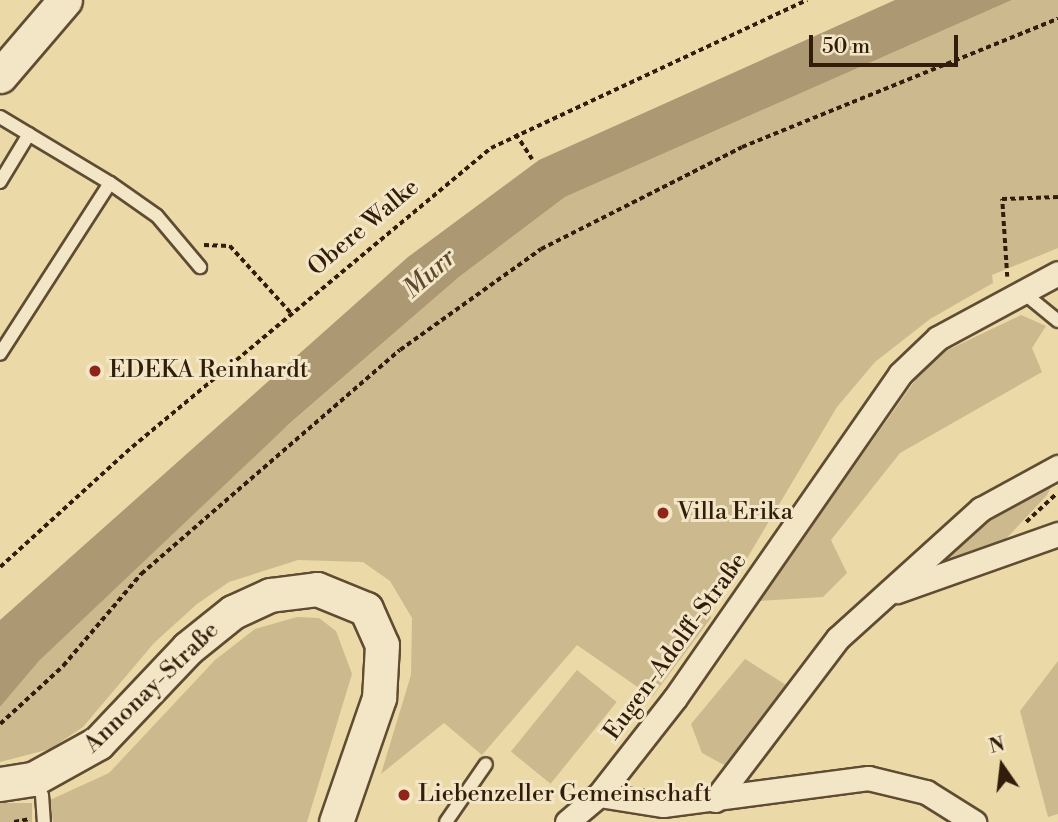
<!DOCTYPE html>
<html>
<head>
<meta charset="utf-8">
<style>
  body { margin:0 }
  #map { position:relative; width:1058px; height:822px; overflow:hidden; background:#ebd9a8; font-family:"Libre Bodoni",serif }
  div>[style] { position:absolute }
  .green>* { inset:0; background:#ccb98d; transform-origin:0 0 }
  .water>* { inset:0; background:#ac9973 }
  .path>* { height:3.5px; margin-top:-1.75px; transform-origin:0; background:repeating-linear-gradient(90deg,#321d0b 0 5px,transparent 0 8.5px) }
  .roads { filter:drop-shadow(2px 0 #604c32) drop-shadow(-2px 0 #604c32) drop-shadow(0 2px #604c32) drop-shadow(0 -2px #604c32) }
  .lane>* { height:12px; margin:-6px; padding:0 6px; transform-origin:6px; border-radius:6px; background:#f2e6c6 }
  .street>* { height:23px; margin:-11.5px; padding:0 11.5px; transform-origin:11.5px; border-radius:11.5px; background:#f2e6c6 }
  .secondary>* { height:33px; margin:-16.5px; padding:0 16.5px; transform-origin:16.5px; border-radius:16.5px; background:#f2e6c6 }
  .dots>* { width:19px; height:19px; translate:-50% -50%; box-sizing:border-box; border:4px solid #f2e6c6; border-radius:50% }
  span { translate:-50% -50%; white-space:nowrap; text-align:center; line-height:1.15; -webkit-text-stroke:6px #f2e6c6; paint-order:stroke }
  .street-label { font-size:24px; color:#321d0b }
  .poi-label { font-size:24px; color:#321d0b }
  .left { translate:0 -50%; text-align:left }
  .water-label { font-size:26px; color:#5d482f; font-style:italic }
  .north { position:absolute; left:967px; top:731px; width:70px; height:70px; -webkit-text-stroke:5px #f2e6c6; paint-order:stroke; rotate:346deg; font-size:19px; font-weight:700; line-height:28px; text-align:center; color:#321d0b }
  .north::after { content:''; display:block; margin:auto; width:24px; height:32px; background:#321d0b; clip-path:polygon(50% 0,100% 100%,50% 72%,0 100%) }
  .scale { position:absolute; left:809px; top:35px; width:149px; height:32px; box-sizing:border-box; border:4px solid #321d0b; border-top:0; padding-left:9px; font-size:21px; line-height:24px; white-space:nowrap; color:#321d0b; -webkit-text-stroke:5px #f2e6c6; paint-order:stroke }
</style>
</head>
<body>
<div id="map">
  <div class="green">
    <i style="clip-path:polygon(1012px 0,1058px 0,1058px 248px,992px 275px,993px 283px,930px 319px,875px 362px,837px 407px,724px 597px,709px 612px,711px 618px,652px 697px,577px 645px,482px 755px,444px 723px,381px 774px,411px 675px,412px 618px,390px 581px,363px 562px,298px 560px,229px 582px,197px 604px,154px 643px,83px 727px,50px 749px,0 762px,0 707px,39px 661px,279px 433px,459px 277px,565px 197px)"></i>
    <i style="clip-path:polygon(1021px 315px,1046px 326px,1032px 348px,1042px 372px,900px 453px,831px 540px,847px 573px,823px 597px,759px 601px,931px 358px)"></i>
    <i style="clip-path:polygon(1058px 474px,1047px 495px,1002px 543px,942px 563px,930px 559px,984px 515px)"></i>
    <i style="clip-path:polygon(297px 617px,319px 618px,336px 631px,352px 674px,307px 822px,53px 822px,50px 800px,109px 773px,215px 660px,255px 629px)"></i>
    <i style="clip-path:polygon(745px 659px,786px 685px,726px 766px,702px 753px,691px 724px)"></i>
    <i style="clip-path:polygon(1058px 661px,1058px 814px,1048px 817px,1020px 711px)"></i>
    <i style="left:577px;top:670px;width:51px;height:105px;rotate:39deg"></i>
    <i style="left:0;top:803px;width:32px;height:19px"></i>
  </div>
  <div class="water">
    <i style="clip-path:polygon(895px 0,1012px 0,565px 197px,459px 277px,289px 424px,39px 661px,0 707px,0 620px,408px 257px,539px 160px)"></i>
  </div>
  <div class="path">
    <i style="left:516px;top:134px;width:30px;rotate:57deg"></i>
    <i style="left:204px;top:245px;width:26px;rotate:2deg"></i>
    <i style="left:230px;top:246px;width:91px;rotate:47.7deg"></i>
    <i style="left:1007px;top:277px;width:78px;rotate:-93.7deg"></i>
    <i style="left:1002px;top:199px;width:56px;rotate:-2deg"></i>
    <i style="left:1026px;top:522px;width:41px;rotate:-43deg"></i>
    <i style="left:0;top:567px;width:178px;rotate:-42.3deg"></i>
    <i style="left:132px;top:447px;width:467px;rotate:-39.8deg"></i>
    <i style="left:491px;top:148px;width:349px;rotate:-25.1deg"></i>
    <i style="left:0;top:724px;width:86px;rotate:-42.6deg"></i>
    <i style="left:63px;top:666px;width:121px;rotate:-49.7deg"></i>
    <i style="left:141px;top:574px;width:342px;rotate:-40.9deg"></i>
    <i style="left:400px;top:350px;width:173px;rotate:-35.6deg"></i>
    <i style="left:541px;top:249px;width:225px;rotate:-26.9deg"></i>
    <i style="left:742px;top:147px;width:341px;rotate:-22.1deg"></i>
    <i style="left:14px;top:822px;width:15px;rotate:-11deg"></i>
  </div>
  <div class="roads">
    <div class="lane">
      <i style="left:0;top:117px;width:128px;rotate:31deg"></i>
      <i style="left:110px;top:183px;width:203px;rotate:122.8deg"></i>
      <i style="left:0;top:182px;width:56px;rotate:-58.9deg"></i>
      <i style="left:110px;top:183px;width:57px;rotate:35.1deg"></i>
      <i style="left:157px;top:216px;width:67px;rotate:49.9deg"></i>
      <i style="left:1020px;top:290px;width:49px;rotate:39.2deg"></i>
      <i style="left:42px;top:795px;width:27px;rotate:86deg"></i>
      <i style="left:446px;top:822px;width:70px;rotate:-55.4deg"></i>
    </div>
    <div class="street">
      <i style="left:897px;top:591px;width:171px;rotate:-19.5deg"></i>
      <i style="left:599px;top:795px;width:65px;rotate:8.9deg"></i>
      <i style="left:663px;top:805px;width:207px;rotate:-7.5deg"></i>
      <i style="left:868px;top:778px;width:60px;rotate:13.6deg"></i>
      <i style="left:926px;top:792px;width:57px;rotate:32deg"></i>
      <i style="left:715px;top:800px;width:203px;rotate:-52.8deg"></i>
      <i style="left:838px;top:638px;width:193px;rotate:-42.1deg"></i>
      <i style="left:981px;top:509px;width:88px;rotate:-28.6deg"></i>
      <i style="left:567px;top:822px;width:42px;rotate:-40.2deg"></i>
      <i style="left:599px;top:795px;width:123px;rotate:-51.9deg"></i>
      <i style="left:675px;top:698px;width:394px;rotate:-55.2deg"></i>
      <i style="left:900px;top:374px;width:52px;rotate:-43.5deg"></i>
      <i style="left:938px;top:338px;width:136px;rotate:-28.4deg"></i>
    </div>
    <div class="secondary">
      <i style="left:0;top:76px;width:100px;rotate:-49.5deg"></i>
      <i style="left:0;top:784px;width:33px;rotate:-9deg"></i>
      <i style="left:33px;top:779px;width:74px;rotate:-29deg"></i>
      <i style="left:98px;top:743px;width:131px;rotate:-46.5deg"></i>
      <i style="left:188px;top:648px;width:58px;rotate:-38.7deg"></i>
      <i style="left:233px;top:612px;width:41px;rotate:-24.7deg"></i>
      <i style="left:270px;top:595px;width:47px;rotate:-7.3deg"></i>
      <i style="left:317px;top:589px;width:53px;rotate:22.2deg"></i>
      <i style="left:366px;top:609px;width:39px;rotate:66deg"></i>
      <i style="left:382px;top:645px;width:53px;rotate:93.2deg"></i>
      <i style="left:379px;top:698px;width:131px;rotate:109.1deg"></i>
    </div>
  </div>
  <div class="dots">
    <i style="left:95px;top:371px;background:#8f2418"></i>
    <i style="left:663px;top:513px;background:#8f2418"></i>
    <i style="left:404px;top:795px;background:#8f2418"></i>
  </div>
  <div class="street-label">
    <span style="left:364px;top:228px;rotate:-40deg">Obere Walke</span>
    <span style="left:676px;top:647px;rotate:-54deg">Eugen-Adolff-Straße</span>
    <span style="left:152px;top:688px;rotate:-44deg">Annonay-Straße</span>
  </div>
  <div class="poi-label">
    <span class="left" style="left:109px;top:371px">EDEKA Reinhardt</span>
    <span class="left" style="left:677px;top:513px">Villa Erika</span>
    <span class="left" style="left:418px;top:795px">Liebenzeller Gemeinschaft</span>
  </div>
  <div class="water-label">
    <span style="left:430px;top:274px;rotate:-41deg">Murr</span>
  </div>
  <div class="north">N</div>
  <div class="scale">50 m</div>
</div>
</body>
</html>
